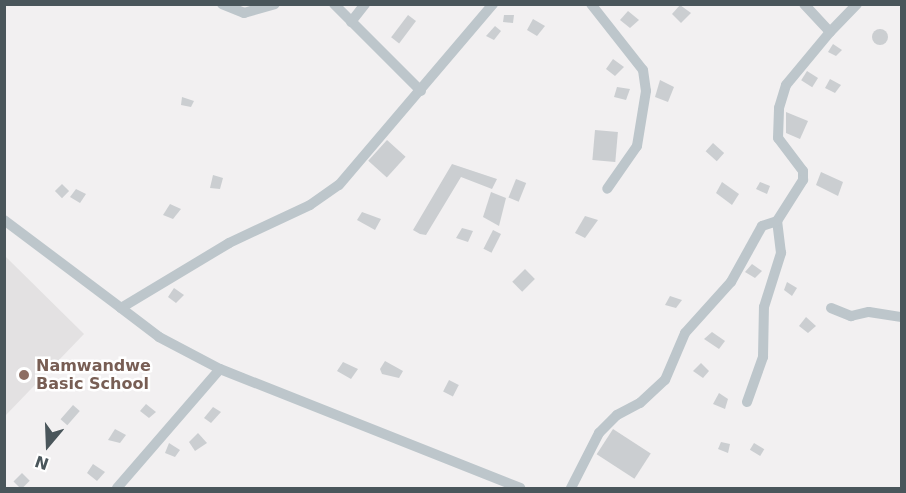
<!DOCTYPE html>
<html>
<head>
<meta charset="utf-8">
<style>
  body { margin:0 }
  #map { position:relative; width:906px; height:493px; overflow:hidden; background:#f2f0f1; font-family:"DejaVu Sans",sans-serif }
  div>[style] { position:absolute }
  .education>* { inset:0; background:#e3e1e2 }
  .building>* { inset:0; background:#cbced1; transform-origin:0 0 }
  .round { border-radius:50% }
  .street>* { height:10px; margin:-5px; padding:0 5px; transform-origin:5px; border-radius:5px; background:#bdc6cb }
  .dots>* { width:16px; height:16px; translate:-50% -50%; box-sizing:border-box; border:3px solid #fff; border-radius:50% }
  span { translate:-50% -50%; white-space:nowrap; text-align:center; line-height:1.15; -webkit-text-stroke:5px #fff; paint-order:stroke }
  .education-label { font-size:16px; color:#785e54; font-weight:700 }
  .left { translate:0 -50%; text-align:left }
  .frame { position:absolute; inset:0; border:6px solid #4a565b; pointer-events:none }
  .north { position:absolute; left:18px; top:415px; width:60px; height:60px; -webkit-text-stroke:4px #fff; paint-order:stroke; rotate:199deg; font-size:16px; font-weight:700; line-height:24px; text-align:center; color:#4a565b }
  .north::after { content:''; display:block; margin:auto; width:21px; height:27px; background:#4a565b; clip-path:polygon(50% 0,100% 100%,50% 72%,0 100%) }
</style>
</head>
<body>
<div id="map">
  <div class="education">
    <i style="clip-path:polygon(5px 256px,84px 334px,5px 416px,4px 416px)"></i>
  </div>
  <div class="building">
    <i style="clip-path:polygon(680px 5px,691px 13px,681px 23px,672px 14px)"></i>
    <i style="clip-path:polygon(628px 11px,639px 20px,630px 28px,620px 20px)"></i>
    <i style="left:408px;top:15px;width:10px;height:28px;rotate:37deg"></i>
    <i style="clip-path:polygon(504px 15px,514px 15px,513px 23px,503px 22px)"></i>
    <i style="clip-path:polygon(533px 19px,545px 26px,537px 36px,527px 30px)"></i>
    <i style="clip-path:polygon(495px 26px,501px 31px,494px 40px,486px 36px)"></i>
    <i class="round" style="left:872px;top:29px;width:16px;height:16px"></i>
    <i style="clip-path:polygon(833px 44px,842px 50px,836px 56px,828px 52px)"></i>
    <i style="clip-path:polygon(613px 59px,624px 67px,615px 76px,606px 69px)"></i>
    <i style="left:807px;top:71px;width:13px;height:11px;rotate:32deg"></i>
    <i style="clip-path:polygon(830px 79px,841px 85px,835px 93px,825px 88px)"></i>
    <i style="clip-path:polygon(660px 80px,674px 87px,668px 102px,655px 97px)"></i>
    <i style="clip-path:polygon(617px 87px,630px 89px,626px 100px,614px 97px)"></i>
    <i style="clip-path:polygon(182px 97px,194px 101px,191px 107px,181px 105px)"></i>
    <i style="clip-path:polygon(786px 112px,808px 121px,800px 139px,786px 133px)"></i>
    <i style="left:595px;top:130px;width:23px;height:30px;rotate:5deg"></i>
    <i style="left:387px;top:140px;width:25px;height:28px;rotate:42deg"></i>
    <i style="left:713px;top:143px;width:15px;height:11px;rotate:42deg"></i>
    <i style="clip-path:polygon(452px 164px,497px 179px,492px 189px,461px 177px,426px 235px,420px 234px,413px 230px)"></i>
    <i style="clip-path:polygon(821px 172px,843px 182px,838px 196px,816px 185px)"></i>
    <i style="clip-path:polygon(213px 175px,223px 178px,220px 189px,210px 188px)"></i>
    <i style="left:516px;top:179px;width:11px;height:20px;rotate:22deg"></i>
    <i style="clip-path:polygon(722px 182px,739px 194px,732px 205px,716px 193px)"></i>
    <i style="clip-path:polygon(760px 182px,770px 186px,767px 194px,756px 189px)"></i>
    <i style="left:62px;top:184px;width:10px;height:10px;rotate:45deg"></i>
    <i style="clip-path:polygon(76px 189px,86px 194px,80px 203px,70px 197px)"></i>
    <i style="clip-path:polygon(491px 192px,506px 198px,499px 226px,483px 217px)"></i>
    <i style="clip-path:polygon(170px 204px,181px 209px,173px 219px,163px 215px)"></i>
    <i style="clip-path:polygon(362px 212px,381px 219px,375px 230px,357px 220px)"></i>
    <i style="clip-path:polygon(585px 216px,598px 220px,585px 238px,575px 233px)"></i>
    <i style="clip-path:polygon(462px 228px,473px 231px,468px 242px,456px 238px)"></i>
    <i style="left:493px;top:230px;width:9px;height:21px;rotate:27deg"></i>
    <i style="clip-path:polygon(752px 264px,762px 271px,755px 278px,745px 272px)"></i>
    <i style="left:525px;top:269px;width:14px;height:18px;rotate:45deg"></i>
    <i style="clip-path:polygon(787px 282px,797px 288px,792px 296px,784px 290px)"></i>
    <i style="clip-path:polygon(174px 288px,184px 295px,176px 303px,168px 297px)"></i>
    <i style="clip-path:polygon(670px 296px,682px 300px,676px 308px,665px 305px)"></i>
    <i style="clip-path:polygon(806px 317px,816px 326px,808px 333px,799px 326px)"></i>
    <i style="clip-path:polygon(712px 332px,725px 341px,719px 349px,704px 339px)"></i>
    <i style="clip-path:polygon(385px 361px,403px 371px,399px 378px,382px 374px,380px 369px)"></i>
    <i style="clip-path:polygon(343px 362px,358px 369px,351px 379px,337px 371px)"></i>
    <i style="clip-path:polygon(701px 363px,709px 371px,703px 378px,693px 371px)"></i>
    <i style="left:449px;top:380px;width:11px;height:13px;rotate:27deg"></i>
    <i style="clip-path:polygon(719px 393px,728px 399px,725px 409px,713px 404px)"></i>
    <i style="clip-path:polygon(146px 404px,156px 412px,149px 418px,140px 411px)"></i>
    <i style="left:73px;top:405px;width:9px;height:19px;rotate:41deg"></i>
    <i style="clip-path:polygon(213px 407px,221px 412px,211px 423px,204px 418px)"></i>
    <i style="clip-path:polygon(115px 429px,126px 435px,120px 443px,108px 440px)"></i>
    <i style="left:613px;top:429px;width:45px;height:30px;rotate:33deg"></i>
    <i style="clip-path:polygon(198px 433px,207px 443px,195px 451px,189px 442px)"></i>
    <i style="clip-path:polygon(721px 442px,730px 444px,728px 453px,718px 449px)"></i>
    <i style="clip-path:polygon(169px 443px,180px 450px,175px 457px,165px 453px)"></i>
    <i style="left:754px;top:443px;width:12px;height:8px;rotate:31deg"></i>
    <i style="clip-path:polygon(93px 464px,105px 472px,97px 481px,87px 473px)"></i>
    <i style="left:22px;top:473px;width:11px;height:12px;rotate:45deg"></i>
  </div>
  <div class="street">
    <i style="left:222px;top:4px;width:24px;rotate:22deg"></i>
    <i style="left:244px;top:13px;width:32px;rotate:-16deg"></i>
    <i style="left:334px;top:4px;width:123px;rotate:45deg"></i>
    <i style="left:591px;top:4px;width:84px;rotate:51.8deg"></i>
    <i style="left:643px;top:70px;width:21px;rotate:82deg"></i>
    <i style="left:646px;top:91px;width:56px;rotate:99.3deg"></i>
    <i style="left:637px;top:146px;width:52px;rotate:124.9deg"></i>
    <i style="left:804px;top:4px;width:38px;rotate:47deg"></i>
    <i style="left:830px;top:32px;width:39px;rotate:-46deg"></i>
    <i style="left:351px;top:22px;width:23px;rotate:-52deg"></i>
    <i style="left:4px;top:220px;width:146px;rotate:36.9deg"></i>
    <i style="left:121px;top:308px;width:126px;rotate:-31deg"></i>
    <i style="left:229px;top:243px;width:89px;rotate:-25.1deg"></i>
    <i style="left:310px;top:205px;width:35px;rotate:-35deg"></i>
    <i style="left:339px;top:185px;width:238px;rotate:-49.6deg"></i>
    <i style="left:121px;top:308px;width:48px;rotate:37.3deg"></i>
    <i style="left:159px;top:337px;width:69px;rotate:27.7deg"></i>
    <i style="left:220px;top:369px;width:323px;rotate:21.6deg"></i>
    <i style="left:831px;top:308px;width:22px;rotate:22deg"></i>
    <i style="left:851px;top:316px;width:18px;rotate:-13deg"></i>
    <i style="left:869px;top:312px;width:33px;rotate:9deg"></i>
    <i style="left:747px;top:402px;width:48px;rotate:-70.4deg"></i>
    <i style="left:763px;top:357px;width:50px;rotate:-88.9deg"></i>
    <i style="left:764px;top:307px;width:57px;rotate:-72.5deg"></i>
    <i style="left:781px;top:253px;width:32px;rotate:-97deg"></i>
    <i style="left:777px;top:221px;width:49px;rotate:-57.6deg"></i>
    <i style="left:803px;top:180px;width:9px;rotate:-90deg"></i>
    <i style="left:803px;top:171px;width:41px;rotate:-127.1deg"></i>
    <i style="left:778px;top:138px;width:30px;rotate:-88deg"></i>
    <i style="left:779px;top:108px;width:24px;rotate:-73deg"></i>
    <i style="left:786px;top:85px;width:69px;rotate:-50.3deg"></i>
    <i style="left:117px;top:488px;width:157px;rotate:-49.1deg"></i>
    <i style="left:571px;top:488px;width:62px;rotate:-63deg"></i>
    <i style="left:599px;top:433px;width:25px;rotate:-45deg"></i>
    <i style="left:617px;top:415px;width:26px;rotate:-28deg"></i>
    <i style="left:640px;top:403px;width:34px;rotate:-43deg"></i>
    <i style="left:665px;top:380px;width:51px;rotate:-66.9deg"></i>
    <i style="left:685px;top:333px;width:69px;rotate:-48deg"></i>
    <i style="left:731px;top:282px;width:64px;rotate:-61deg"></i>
    <i style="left:762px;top:226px;width:16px;rotate:-18deg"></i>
  </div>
  <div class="dots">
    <i style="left:24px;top:375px;background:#8d6e63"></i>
  </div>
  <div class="education-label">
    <span class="left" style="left:36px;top:375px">Namwandwe<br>Basic School</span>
  </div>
  <div class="frame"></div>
  <div class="north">N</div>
</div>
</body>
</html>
